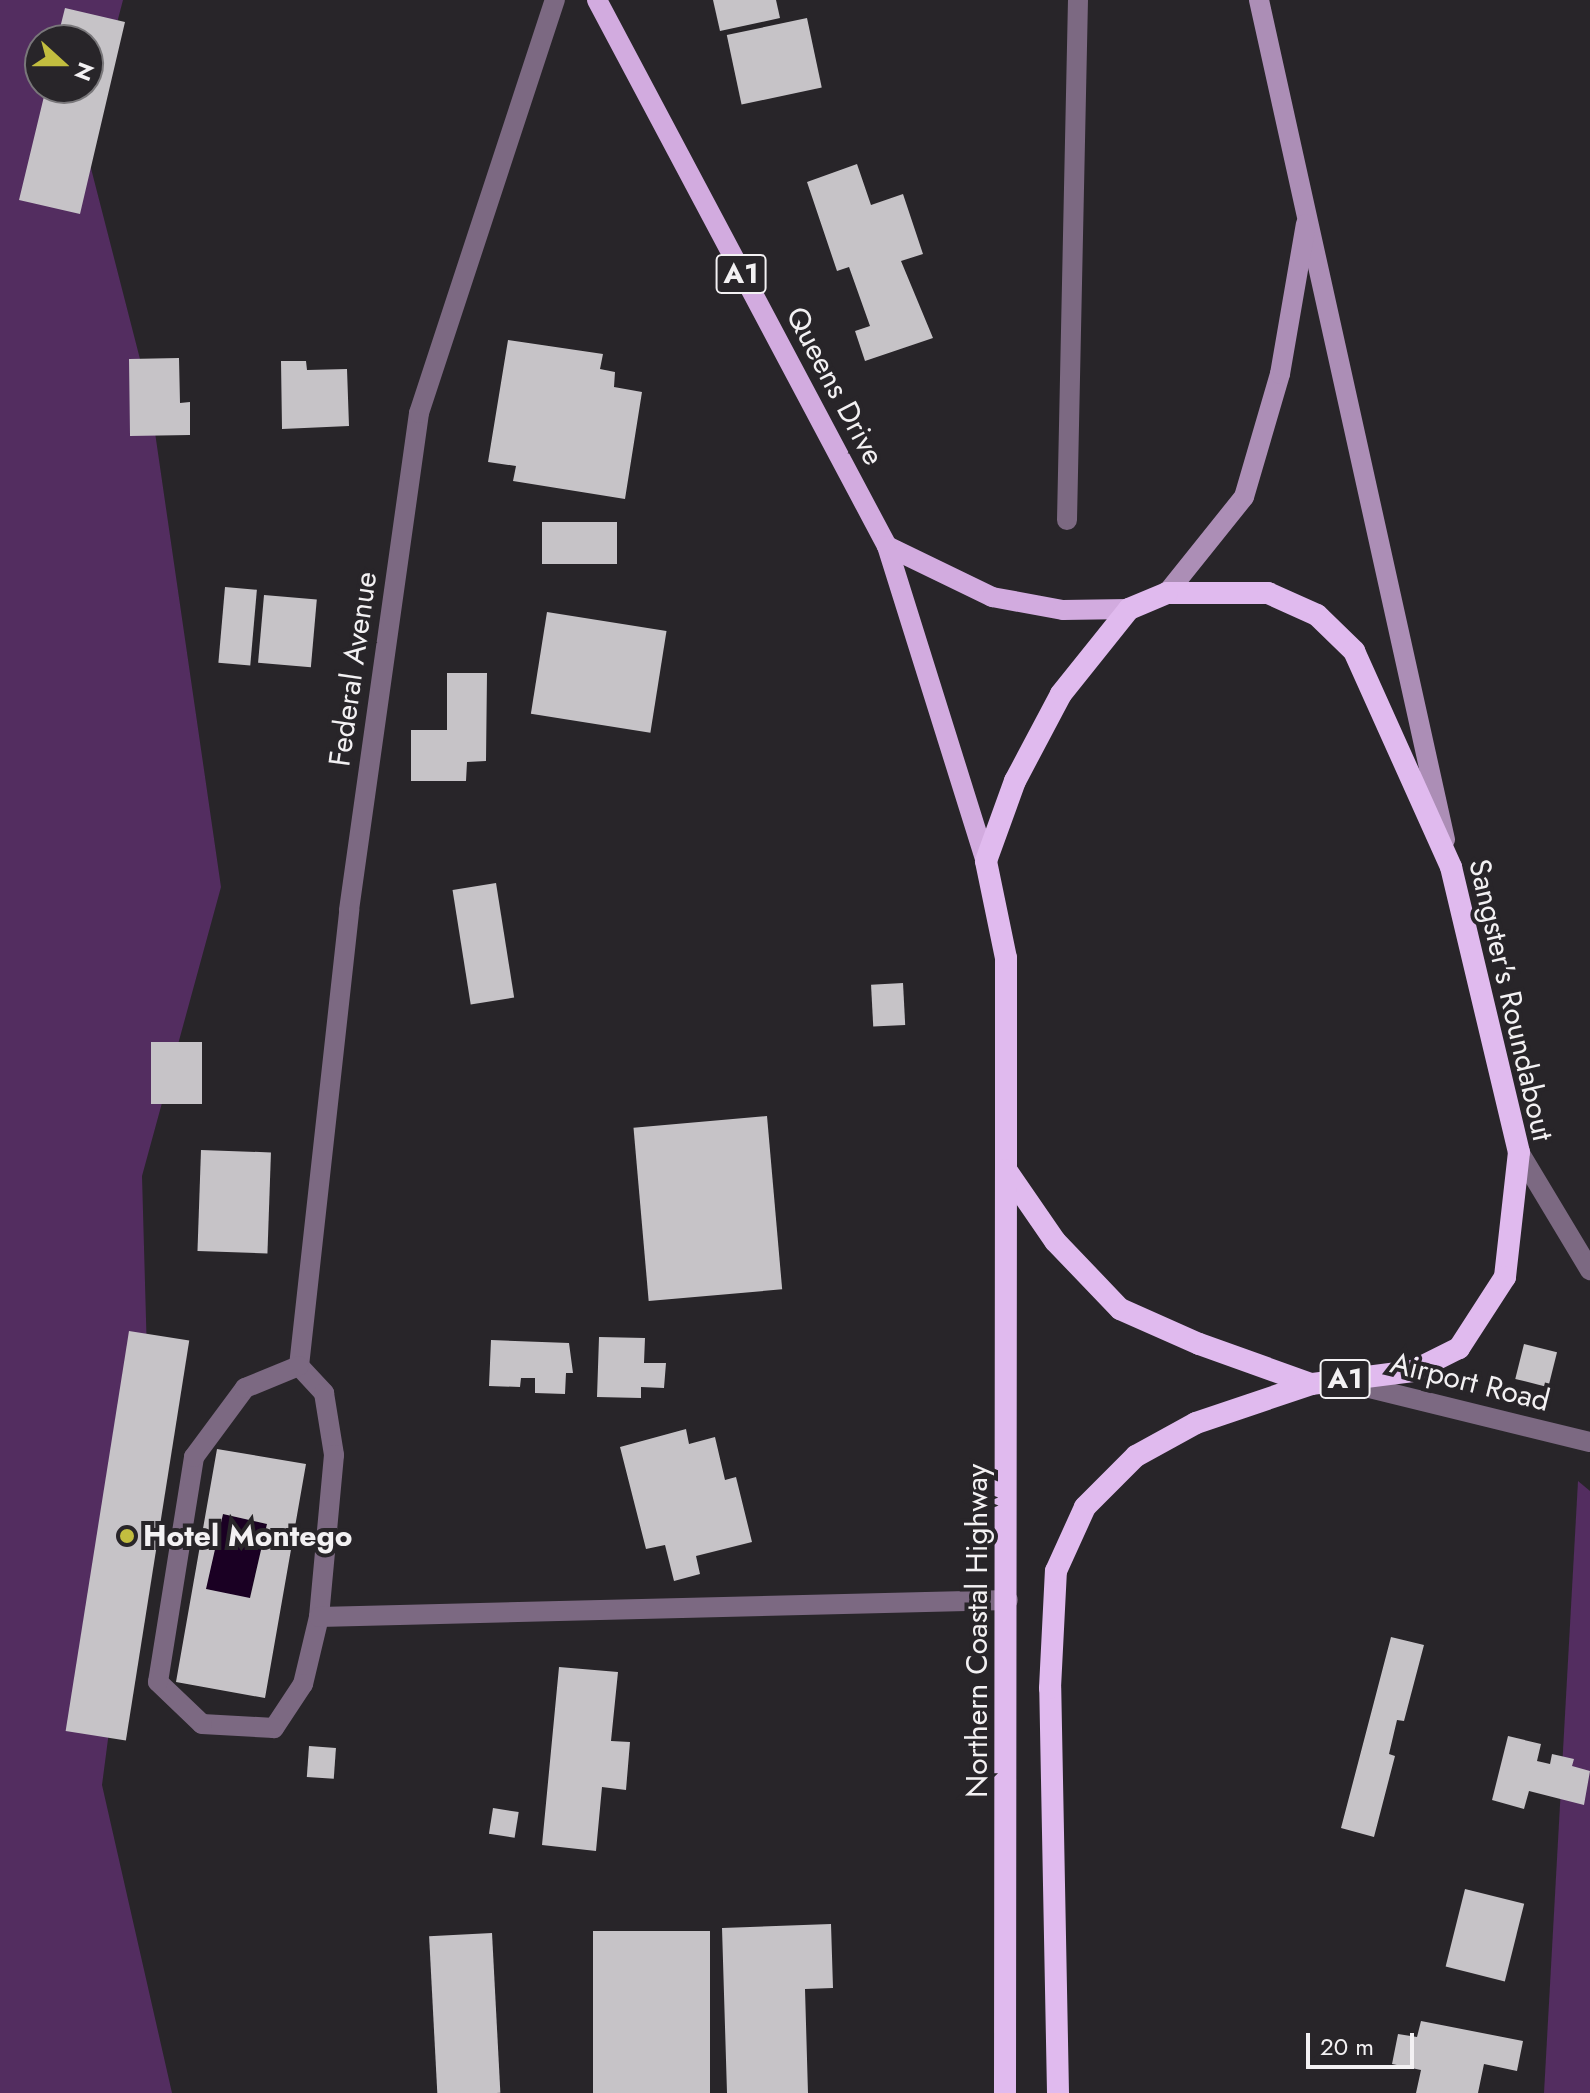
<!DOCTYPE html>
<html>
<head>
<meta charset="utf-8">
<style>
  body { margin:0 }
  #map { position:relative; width:1590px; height:2093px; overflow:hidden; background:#282529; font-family:Jost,sans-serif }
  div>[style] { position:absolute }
  .green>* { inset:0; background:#532d60 }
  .water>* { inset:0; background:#1a0023; transform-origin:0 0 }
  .building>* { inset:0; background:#c6c3c7; transform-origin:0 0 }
  .minor>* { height:20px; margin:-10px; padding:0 10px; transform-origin:10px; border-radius:10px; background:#7c6982 }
  .secondary>* { height:20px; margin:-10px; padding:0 10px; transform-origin:10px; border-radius:10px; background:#ac8eb6 }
  .primary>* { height:20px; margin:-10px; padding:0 10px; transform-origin:10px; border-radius:10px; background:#d2abdf }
  .trunk>* { height:22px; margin:-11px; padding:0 11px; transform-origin:11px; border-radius:11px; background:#e0baee }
  .dots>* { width:22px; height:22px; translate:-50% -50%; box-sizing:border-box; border:4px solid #282529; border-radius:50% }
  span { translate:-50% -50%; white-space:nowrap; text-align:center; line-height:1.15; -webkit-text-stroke:8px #282529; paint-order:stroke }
  .shield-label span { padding:2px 6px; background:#282529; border:2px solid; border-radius:6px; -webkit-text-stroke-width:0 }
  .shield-label { font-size:28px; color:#f3f1f3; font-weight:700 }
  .street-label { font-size:30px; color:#f3f1f3 }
  .poi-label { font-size:30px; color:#f3f1f3; font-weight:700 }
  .left { translate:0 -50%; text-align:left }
  .north { position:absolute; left:24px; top:24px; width:80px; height:80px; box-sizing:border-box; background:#282529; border:2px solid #79777a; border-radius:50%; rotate:111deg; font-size:22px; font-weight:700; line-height:32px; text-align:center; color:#f3f1f3 }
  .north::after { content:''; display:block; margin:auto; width:28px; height:36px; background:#c2bd3f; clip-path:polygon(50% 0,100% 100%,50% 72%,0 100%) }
  .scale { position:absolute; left:1306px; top:2033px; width:108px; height:36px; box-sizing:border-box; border:4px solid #f3f1f3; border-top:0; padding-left:10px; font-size:24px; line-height:28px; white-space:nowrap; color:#f3f1f3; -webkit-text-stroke:6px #282529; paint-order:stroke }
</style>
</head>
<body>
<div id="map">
  <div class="green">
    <i style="clip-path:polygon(evenodd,0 0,123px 0,85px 145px,150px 398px,221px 887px,142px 1176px,149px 1426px,102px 1785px,172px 2093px,0 2093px,0 0,40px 40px,88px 40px,88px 88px,40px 88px,40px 40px)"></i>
    <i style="clip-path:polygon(1578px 1481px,1590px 1491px,1590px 2093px,1544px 2093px)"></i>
  </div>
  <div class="water">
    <i style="left:223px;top:1514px;width:45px;height:77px;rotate:13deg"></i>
  </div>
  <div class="building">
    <i style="clip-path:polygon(713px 0,776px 0,780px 18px,720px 31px)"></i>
    <i style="clip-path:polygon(65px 8px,125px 22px,80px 214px,19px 200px,46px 88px,88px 88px,88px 40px,57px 40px)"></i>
    <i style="left:807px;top:18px;width:71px;height:82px;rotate:78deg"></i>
    <i style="clip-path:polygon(857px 164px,871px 205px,903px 194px,923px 254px,901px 261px,933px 338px,865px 361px,855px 331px,870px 326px,849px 267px,837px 271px,807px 182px)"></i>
    <i style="clip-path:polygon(508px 340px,603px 354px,600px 369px,615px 372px,614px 387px,642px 392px,625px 499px,513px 481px,516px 466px,488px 462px)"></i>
    <i style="clip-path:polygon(179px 358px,180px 403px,190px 402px,190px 435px,130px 436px,129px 359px)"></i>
    <i style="clip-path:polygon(281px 361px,306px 361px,307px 370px,347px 369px,349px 426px,282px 429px)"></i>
    <i style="left:542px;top:522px;width:75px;height:42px"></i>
    <i style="left:225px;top:587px;width:32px;height:76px;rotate:5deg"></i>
    <i style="left:264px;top:595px;width:53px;height:68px;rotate:5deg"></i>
    <i style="left:547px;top:612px;width:121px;height:103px;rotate:9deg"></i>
    <i style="clip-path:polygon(447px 673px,487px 673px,486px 761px,467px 762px,466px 781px,411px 781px,411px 730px,447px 730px)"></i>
    <i style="left:496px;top:883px;width:116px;height:44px;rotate:81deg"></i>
    <i style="left:903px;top:983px;width:42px;height:32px;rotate:87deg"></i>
    <i style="left:202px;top:1042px;width:62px;height:51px;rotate:90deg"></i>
    <i style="left:767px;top:1116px;width:174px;height:134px;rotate:85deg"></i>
    <i style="left:201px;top:1150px;width:70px;height:101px;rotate:2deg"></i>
    <i style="left:129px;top:1331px;width:61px;height:405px;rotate:9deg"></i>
    <i style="clip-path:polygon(599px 1337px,645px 1338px,644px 1363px,666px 1363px,664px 1388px,641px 1387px,641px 1398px,597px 1397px)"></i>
    <i style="clip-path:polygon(491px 1340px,569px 1343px,573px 1373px,566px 1373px,565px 1394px,535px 1393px,535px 1378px,521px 1378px,520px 1387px,489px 1386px)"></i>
    <i style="left:1524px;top:1344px;width:34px;height:36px;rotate:14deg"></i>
    <i style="clip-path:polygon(686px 1429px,689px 1444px,715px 1437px,725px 1480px,736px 1477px,752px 1542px,696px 1556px,700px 1574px,674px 1581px,665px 1545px,646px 1549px,620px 1447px)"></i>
    <i style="clip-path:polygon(evenodd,217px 1449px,306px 1464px,265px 1698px,176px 1682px,217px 1449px,223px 1514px,267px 1524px,250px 1598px,206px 1589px,223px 1514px)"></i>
    <i style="clip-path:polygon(1391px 1637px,1424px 1645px,1404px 1721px,1397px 1720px,1389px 1754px,1395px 1756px,1374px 1837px,1341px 1828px)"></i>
    <i style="clip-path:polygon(559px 1667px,618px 1672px,611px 1741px,630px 1742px,626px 1790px,602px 1787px,596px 1851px,542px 1845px)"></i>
    <i style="clip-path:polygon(1508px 1736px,1541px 1744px,1537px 1761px,1550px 1764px,1552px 1754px,1574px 1759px,1572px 1766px,1590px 1771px,1584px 1805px,1529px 1791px,1524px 1809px,1492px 1800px)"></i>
    <i style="left:309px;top:1746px;width:27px;height:31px;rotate:4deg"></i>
    <i style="left:493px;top:1808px;width:26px;height:26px;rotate:9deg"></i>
    <i style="left:1465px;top:1889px;width:61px;height:80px;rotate:14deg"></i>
    <i style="clip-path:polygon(831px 1924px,833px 1988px,805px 1989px,808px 2093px,727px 2093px,722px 1928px)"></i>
    <i style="left:710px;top:1931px;width:162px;height:117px;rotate:90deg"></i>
    <i style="left:492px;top:1933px;width:160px;height:63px;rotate:87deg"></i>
    <i style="clip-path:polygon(1421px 2021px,1523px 2041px,1517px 2071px,1484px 2064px,1478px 2093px,1416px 2093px,1421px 2070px,1392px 2064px,1398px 2034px,1417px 2037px)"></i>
  </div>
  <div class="minor">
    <i style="left:1067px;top:520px;width:520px;rotate:-88.79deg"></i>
    <i style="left:1519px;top:1152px;width:138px;rotate:59deg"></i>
    <i style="left:299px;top:1366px;width:459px;rotate:-83.7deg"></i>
    <i style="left:349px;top:910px;width:502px;rotate:-81.98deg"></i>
    <i style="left:419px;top:413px;width:435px;rotate:-71.8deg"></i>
    <i style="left:299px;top:1366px;width:37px;rotate:47deg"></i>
    <i style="left:324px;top:1393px;width:63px;rotate:80.8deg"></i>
    <i style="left:334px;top:1455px;width:163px;rotate:95.3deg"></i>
    <i style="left:319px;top:1617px;width:69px;rotate:103.4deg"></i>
    <i style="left:303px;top:1684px;width:53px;rotate:123.4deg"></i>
    <i style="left:274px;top:1728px;width:72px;rotate:-176.8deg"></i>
    <i style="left:202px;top:1724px;width:61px;rotate:-136.3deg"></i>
    <i style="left:158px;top:1682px;width:228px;rotate:-80.9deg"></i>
    <i style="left:194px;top:1457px;width:86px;rotate:-53.5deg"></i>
    <i style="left:245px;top:1388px;width:58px;rotate:-22.2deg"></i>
    <i style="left:1341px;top:1381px;width:256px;rotate:13.8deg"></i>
    <i style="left:319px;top:1617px;width:689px;rotate:-1.41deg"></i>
  </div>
  <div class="secondary">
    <i style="left:1259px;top:0;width:860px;rotate:77.51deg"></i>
    <i style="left:1167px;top:593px;width:123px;rotate:-51.3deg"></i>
    <i style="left:1244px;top:497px;width:128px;rotate:-73.7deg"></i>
    <i style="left:1280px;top:374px;width:152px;rotate:-80.2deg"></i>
  </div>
  <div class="primary">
    <i style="left:597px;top:0;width:618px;rotate:62.03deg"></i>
    <i style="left:887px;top:546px;width:330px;rotate:72.6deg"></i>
    <i style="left:887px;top:546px;width:117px;rotate:25.9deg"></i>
    <i style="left:992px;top:597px;width:72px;rotate:10.4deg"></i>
    <i style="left:1063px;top:610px;width:66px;rotate:-0.9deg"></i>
  </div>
  <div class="trunk">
    <i style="left:1167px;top:593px;width:101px"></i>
    <i style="left:1268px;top:593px;width:54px;rotate:24.2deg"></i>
    <i style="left:1317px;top:615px;width:52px;rotate:44.2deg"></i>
    <i style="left:1354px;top:651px;width:237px;rotate:65.8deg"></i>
    <i style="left:1451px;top:867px;width:293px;rotate:76.6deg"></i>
    <i style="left:1519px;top:1152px;width:126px;rotate:96.4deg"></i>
    <i style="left:1505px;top:1277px;width:85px;rotate:122.9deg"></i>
    <i style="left:1459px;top:1348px;width:51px;rotate:153.4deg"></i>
    <i style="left:1413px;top:1371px;width:103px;rotate:172.7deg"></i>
    <i style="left:1311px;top:1384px;width:119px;rotate:-160.3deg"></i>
    <i style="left:1199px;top:1344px;width:86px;rotate:-156.1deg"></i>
    <i style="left:1120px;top:1309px;width:94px;rotate:-133.7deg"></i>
    <i style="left:1055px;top:1241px;width:86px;rotate:-124.6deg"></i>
    <i style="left:1006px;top:1170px;width:212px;rotate:-90deg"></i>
    <i style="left:1006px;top:958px;width:99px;rotate:-101.7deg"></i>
    <i style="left:986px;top:861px;width:85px;rotate:-70.1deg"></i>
    <i style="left:1015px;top:781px;width:98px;rotate:-62.1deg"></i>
    <i style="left:1061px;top:694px;width:109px;rotate:-51.3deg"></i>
    <i style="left:1129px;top:609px;width:41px;rotate:-22.8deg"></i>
    <i style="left:1005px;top:2093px;width:923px;rotate:-89.94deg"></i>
    <i style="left:1058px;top:2093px;width:405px;rotate:-91.1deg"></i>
    <i style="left:1050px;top:1688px;width:117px;rotate:-87.1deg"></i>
    <i style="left:1056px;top:1571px;width:70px;rotate:-65.6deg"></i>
    <i style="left:1085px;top:1507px;width:72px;rotate:-45deg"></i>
    <i style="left:1136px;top:1456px;width:68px;rotate:-28.8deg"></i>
    <i style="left:1196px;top:1423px;width:121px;rotate:-18.7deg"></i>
  </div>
  <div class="dots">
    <i style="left:127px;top:1536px;background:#c2bd3f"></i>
  </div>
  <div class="shield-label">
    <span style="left:741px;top:274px">A1</span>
    <span style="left:1345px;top:1379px">A1</span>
  </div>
  <div class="street-label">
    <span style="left:835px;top:386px;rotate:62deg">Queens Drive</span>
    <span style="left:353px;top:669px;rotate:-82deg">Federal Avenue</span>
    <span style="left:1511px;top:1000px;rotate:77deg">Sangster's Roundabout</span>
    <span style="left:1470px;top:1382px;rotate:14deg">Airport Road</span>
    <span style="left:977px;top:1631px;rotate:-90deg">Northern Coastal Highway</span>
  </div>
  <div class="poi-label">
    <span class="left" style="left:143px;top:1536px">Hotel Montego</span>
  </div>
  <div class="north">N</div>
  <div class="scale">20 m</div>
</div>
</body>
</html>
